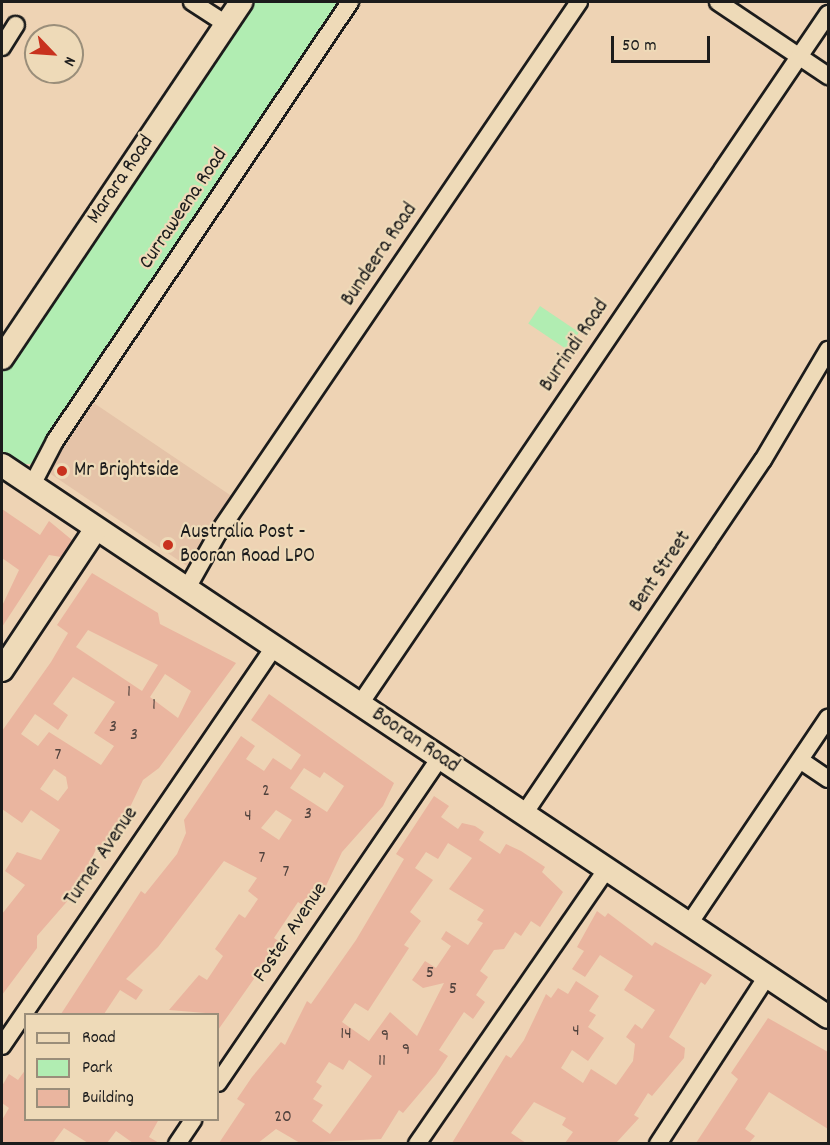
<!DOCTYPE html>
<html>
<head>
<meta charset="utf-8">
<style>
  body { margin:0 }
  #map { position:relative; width:830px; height:1145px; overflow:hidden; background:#eed3b4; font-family:Dekko,sans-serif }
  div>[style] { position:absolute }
  .built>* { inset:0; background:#e5c3a8; transform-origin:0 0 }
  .green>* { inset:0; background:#b1edb2; transform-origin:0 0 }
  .building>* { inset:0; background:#eab59f }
  .roads { filter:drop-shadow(2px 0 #1c1c1c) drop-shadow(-2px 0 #1c1c1c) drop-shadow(0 2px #1c1c1c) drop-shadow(0 -2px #1c1c1c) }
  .street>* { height:16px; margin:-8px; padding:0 8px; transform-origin:8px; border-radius:8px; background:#eedab8 }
  .secondary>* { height:22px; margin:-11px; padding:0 11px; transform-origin:11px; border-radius:11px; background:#eedab8 }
  .dots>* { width:16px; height:16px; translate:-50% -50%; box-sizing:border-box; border:3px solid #eedab8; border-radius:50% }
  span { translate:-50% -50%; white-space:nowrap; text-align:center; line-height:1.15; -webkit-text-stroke:4.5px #eedab8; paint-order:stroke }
  .number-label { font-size:18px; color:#50423d }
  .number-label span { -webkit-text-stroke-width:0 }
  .street-label { font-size:21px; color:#1c1c1c }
  .poi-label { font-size:21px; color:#1c1c1c }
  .left { translate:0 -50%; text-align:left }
  .frame { position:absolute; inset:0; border:3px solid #1c1c1c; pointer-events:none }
  .legend { position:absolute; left:24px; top:1013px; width:195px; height:108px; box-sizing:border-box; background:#eedab8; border:2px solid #9a8e7a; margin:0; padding:8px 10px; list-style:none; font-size:18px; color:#1c1c1c }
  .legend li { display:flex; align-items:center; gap:12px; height:30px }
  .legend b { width:30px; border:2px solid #9a8e7a }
  .north { position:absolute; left:24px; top:24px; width:60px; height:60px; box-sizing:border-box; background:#eedab8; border:2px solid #9a8e7a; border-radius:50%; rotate:115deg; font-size:16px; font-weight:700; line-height:24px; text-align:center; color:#1c1c1c }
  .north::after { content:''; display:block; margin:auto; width:21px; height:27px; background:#c8321e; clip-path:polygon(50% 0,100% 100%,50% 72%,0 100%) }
  .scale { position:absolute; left:611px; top:36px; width:99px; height:27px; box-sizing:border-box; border:3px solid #1c1c1c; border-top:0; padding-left:8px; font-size:18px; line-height:21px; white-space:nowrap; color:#1c1c1c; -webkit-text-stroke:4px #eedab8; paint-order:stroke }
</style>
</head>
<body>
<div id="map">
  <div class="built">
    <i style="left:79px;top:393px;width:201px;height:83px;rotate:34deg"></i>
  </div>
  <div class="green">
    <i style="clip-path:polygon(248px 2px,341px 2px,31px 464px,22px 464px,2px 451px,2px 370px)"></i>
    <i style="left:540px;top:306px;width:47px;height:21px;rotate:34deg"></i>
  </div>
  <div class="building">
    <i style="clip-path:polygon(2px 509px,40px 535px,49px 521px,72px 540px,61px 557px,49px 555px,2px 627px,2px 606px,19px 570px,2px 558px)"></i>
    <i style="clip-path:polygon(evenodd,92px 573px,158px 613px,160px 624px,236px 663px,159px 768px,143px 780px,121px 826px,103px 851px,97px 847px,77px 890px,37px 936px,37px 948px,2px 995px,2px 914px,25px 885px,5px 871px,17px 852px,41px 860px,60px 830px,31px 810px,22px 823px,2px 809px,2px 731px,51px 662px,68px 633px,57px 625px,92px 573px,88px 630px,158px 665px,142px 691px,76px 647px,88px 630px,92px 573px,165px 674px,191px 691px,178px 718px,150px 697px,165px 674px,92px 573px,73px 677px,115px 702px,94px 733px,114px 746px,101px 765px,49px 732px,38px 746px,21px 734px,35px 714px,58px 730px,68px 715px,53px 704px,73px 677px,92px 573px,54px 769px,66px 777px,68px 788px,58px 801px,40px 789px,54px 769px)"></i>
    <i style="clip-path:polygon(evenodd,269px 694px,394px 783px,383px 806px,342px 852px,325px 888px,307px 908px,298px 902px,274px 938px,280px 942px,218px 1030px,218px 1014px,169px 1010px,199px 975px,207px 980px,223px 956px,215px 949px,239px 914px,245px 918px,258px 899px,248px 891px,257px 878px,224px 861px,158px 947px,126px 979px,143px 990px,136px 1000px,120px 990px,104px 1014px,61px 1014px,141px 891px,145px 894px,177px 854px,186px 833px,184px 820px,241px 736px,255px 746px,246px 759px,264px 771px,273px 758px,291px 770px,301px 755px,251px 720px,269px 694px,304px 768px,320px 778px,324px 772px,344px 786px,327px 812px,290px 788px,304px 768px,269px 694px,276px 810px,292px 820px,279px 840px,261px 828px,276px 810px)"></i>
    <i style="clip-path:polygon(evenodd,434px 796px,449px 806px,441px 817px,458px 829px,462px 823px,475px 826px,484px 832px,479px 840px,500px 854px,506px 844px,521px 851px,545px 867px,542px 872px,563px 892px,540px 927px,531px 921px,521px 936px,515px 932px,504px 949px,494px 950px,480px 971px,488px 977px,476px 995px,485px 1002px,473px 1019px,464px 1012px,439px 1050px,448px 1056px,436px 1074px,403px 1113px,399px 1110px,381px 1139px,300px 1143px,276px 1129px,258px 1143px,219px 1143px,245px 1104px,237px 1099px,252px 1077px,281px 1042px,285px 1045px,307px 1001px,311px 1004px,356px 940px,404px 859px,396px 854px,434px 796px,448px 843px,472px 858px,449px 889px,484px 910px,477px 920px,483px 923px,468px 945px,446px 931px,441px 939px,451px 946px,436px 968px,425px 961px,412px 980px,423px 988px,444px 983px,417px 1036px,390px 1012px,369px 1041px,342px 1022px,355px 1003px,368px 1011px,409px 948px,404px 945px,421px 921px,410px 912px,433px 880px,415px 868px,426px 852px,438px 859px,448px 843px,434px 796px,349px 1060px,372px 1076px,330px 1134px,312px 1121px,323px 1105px,313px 1099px,322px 1086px,316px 1082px,329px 1062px,343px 1070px,349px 1060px)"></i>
    <i style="clip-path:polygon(597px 911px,605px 917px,608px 913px,652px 946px,655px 942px,712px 975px,705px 985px,701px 982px,669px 1037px,685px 1048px,684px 1058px,652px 1096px,648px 1093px,634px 1115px,639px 1118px,616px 1143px,565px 1143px,573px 1132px,562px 1125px,566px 1118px,534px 1102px,511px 1133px,526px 1143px,452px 1143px,506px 1055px,511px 1058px,524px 1040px,546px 994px,551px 998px,558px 988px,568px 994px,576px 981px,599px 996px,589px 1011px,596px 1015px,588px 1027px,604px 1038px,588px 1061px,572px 1050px,561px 1068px,583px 1083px,591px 1069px,616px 1085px,633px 1061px,635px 1044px,626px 1037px,635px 1024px,642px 1029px,655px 1010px,624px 990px,633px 976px,600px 955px,585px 977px,572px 969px,584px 951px,577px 947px)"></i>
    <i style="clip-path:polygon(768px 1018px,828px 1052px,828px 1129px,769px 1092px,745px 1129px,755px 1136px,749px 1143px,696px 1143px,738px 1079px,731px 1073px)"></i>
    <i style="clip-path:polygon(26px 1069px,26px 1119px,159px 1119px,149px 1137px,159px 1143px,133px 1143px,116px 1131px,107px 1143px,88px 1143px,64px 1128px,53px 1143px,2px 1143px,2px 1120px,9px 1108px,2px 1103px,2px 1086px,9px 1074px,18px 1080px)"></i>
  </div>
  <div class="roads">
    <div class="street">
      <i style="left:192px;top:2px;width:40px;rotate:32.9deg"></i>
      <i style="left:718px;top:2px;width:133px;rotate:33.9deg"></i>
      <i style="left:2px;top:47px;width:26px;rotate:-58deg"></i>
      <i style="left:32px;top:485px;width:50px;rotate:-62.4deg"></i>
      <i style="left:55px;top:441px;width:529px;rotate:-56.1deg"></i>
      <i style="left:186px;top:590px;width:65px;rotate:-60.7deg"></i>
      <i style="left:218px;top:533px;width:642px;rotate:-55.79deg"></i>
      <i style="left:360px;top:704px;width:834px;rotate:-55.85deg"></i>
      <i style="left:800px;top:760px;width:34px;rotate:34deg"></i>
      <i style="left:524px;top:814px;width:427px;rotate:-56deg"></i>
      <i style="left:763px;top:460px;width:128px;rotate:-59.4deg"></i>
      <i style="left:689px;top:924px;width:249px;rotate:-56deg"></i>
      <i style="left:2px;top:1046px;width:482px;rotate:-55.7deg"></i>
      <i style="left:218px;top:1083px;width:394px;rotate:-55.7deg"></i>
      <i style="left:177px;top:1144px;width:29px;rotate:-56deg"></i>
      <i style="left:417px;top:1144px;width:334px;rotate:-55.4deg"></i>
      <i style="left:658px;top:1144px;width:200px;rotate:-57deg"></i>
    </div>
    <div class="secondary">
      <i style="left:2px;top:358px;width:429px;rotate:-56.1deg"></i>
      <i style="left:2px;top:465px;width:993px;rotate:33.75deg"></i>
      <i style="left:2px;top:670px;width:168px;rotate:-56.4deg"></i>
    </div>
  </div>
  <div class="dots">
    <i style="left:62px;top:471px;background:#c8321e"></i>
    <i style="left:168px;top:545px;background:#c8321e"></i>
  </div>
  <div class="number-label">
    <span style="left:129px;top:693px">1</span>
    <span style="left:154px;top:706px">1</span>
    <span style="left:113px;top:728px">3</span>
    <span style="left:134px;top:736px">3</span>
    <span style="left:58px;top:756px">7</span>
    <span style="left:266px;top:792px">2</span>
    <span style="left:308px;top:815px">3</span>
    <span style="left:248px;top:817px">4</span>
    <span style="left:262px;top:859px">7</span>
    <span style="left:286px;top:873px">7</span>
    <span style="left:430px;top:974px">5</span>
    <span style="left:453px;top:990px">5</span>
    <span style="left:576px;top:1032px">4</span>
    <span style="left:346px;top:1035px">14</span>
    <span style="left:385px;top:1037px">9</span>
    <span style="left:406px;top:1051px">9</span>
    <span style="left:382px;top:1062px">11</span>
    <span style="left:283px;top:1118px">20</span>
  </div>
  <div class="street-label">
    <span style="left:121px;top:180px;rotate:-56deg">Marara Road</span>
    <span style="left:184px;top:209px;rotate:-56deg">Curraweena Road</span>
    <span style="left:380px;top:255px;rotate:-56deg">Bundeera Road</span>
    <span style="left:575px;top:346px;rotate:-56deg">Burrindi Road</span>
    <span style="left:661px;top:572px;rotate:-56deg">Bent Street</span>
    <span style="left:415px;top:741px;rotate:34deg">Booran Road</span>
    <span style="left:102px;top:857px;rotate:-56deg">Turner Avenue</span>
    <span style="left:291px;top:933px;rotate:-56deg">Foster Avenue</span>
  </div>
  <div class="poi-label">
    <span class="left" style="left:74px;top:471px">Mr Brightside</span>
    <span class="left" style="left:180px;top:545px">Australia Post -<br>Booran Road LPO</span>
  </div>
  <div class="frame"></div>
  <ul class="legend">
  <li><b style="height:8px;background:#eedab8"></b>Road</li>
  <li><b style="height:16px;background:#b1edb2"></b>Park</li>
  <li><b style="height:16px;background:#eab59f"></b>Building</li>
  </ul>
  <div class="north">N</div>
  <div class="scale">50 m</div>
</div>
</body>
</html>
